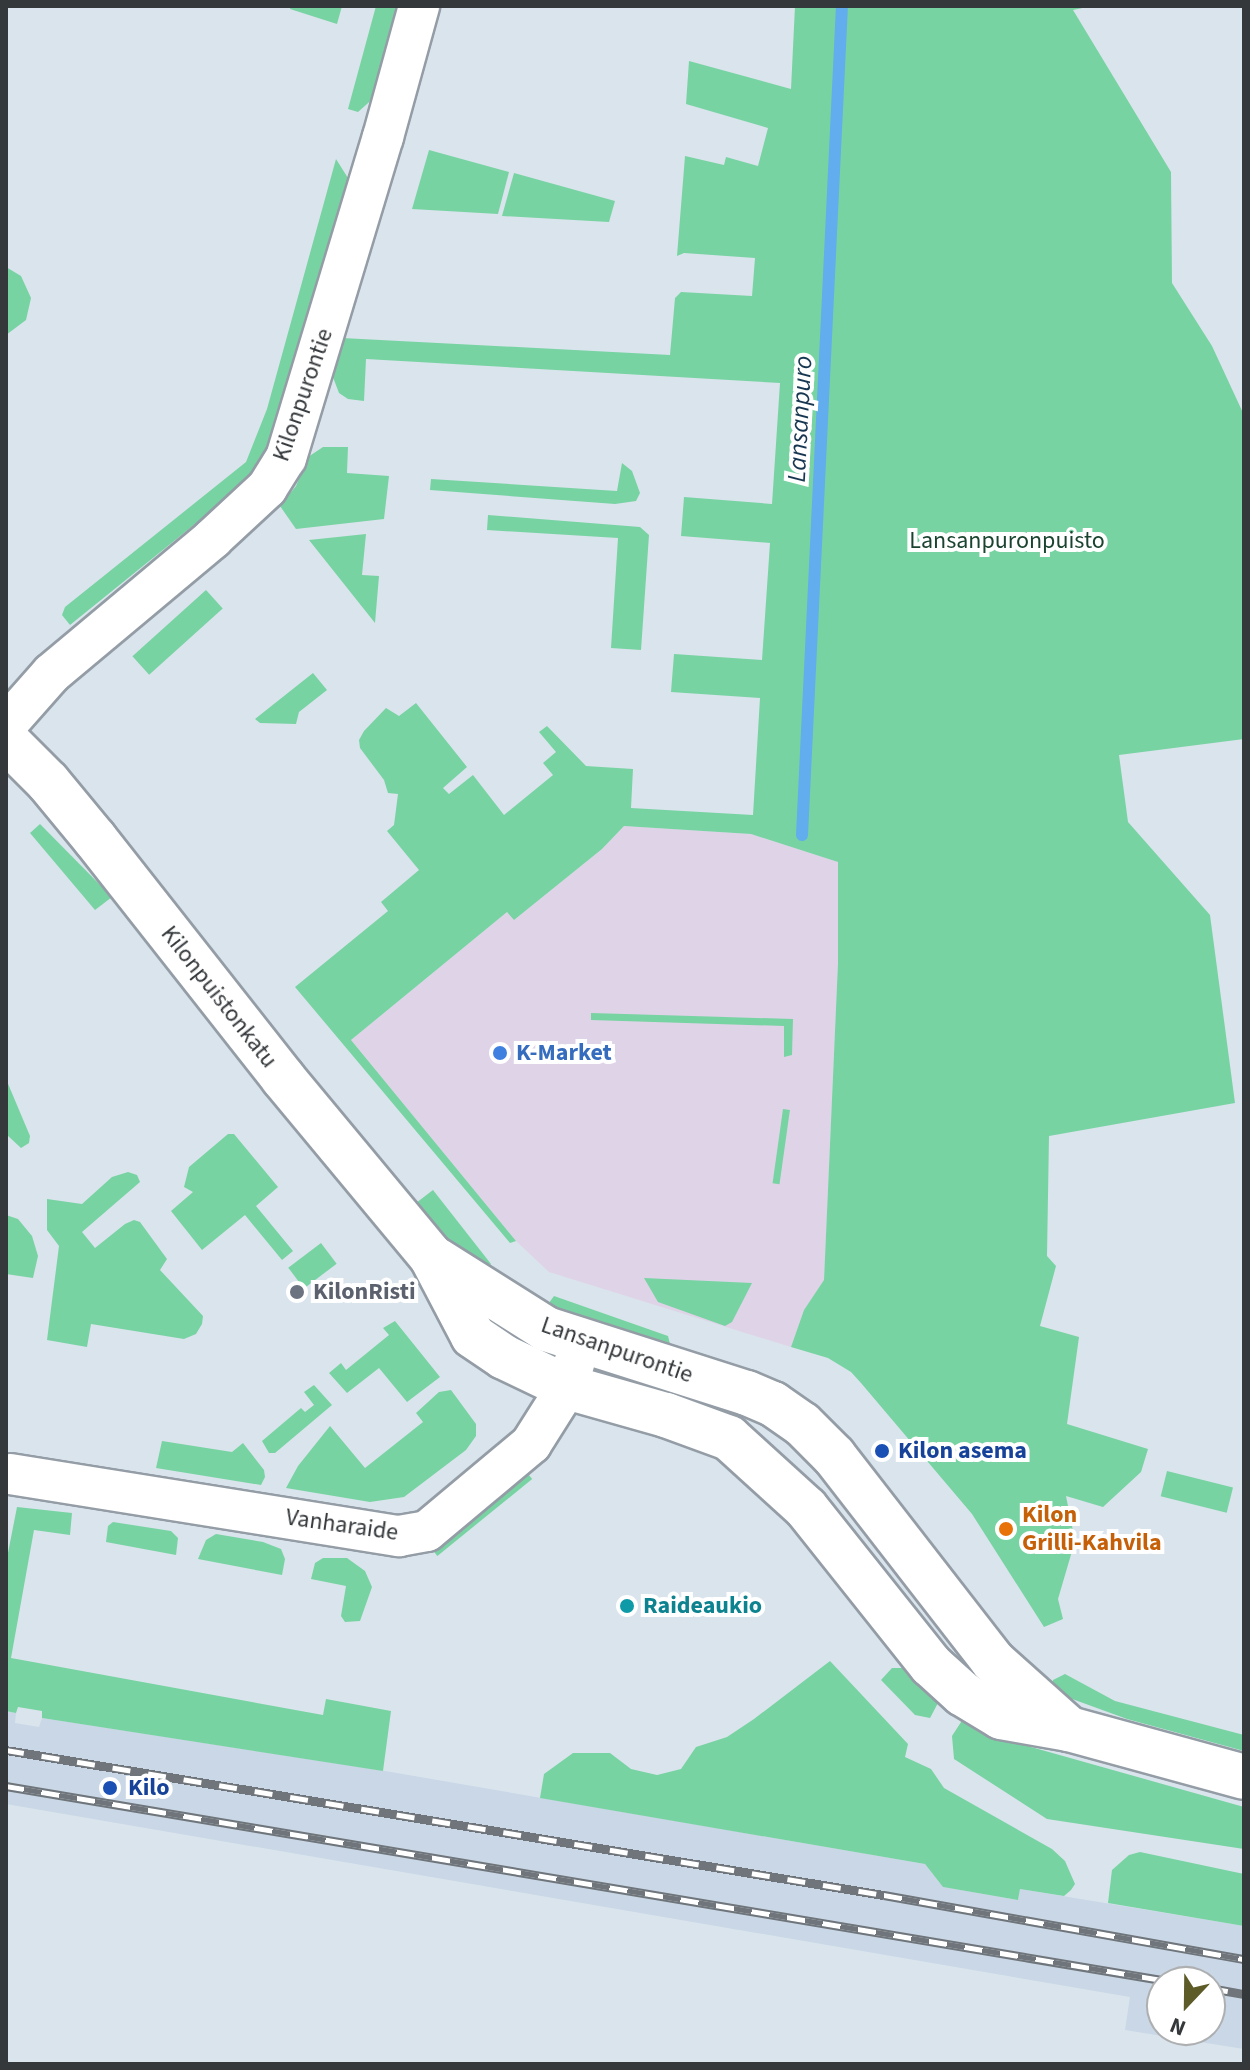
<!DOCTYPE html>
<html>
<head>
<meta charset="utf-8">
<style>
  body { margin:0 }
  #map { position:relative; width:1250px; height:2070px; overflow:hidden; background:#dae4ed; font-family:"Source Sans 3",sans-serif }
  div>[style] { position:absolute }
  .commercial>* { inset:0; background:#dfd3e8 }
  .built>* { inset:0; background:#c9d7e6 }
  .green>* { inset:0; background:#78d3a2; transform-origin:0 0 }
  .stream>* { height:12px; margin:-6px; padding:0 6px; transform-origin:6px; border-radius:6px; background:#61aded }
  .roads { filter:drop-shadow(2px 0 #949da6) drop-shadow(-2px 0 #949da6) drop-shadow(0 2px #949da6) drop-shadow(0 -2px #949da6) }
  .street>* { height:40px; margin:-20px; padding:0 20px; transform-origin:20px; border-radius:20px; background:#fff }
  .secondary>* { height:44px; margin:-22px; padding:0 22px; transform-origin:22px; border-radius:22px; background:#fff }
  .rail>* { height:9px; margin-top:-4.5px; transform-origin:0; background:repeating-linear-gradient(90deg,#fff 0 18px,#6f757a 0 36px); box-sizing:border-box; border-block:2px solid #6f757a }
  .dots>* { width:22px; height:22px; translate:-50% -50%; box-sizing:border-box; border:4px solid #fff; border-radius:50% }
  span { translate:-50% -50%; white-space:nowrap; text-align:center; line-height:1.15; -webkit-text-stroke:8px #fff; paint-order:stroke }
  .street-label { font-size:24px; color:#34383b }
  .park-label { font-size:24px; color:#1a442f }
  .shop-label { font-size:24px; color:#366cbe; font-weight:700 }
  .left { translate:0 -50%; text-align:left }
  .worship-label { font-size:24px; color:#5b616d; font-weight:700 }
  .transit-label { font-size:24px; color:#164399; font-weight:700 }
  .food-label { font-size:24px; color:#c56008; font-weight:700 }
  .culture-label { font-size:24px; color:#0d838f; font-weight:700 }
  .water-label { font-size:26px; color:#173751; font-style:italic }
  .frame { position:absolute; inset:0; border:8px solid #34383b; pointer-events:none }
  .north { position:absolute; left:1146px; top:1966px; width:80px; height:80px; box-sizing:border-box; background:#fff; border:2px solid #aeafb1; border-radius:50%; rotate:202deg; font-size:22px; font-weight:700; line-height:32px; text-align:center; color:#34383b }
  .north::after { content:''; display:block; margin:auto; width:28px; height:36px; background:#5d5c29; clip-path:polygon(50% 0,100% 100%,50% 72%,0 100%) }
</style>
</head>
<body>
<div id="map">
  <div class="commercial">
    <i style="clip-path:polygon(624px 826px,751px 834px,838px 862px,838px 963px,824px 1281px,804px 1310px,791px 1347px,549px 1272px,516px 1241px,351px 1040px,507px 912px,514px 920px,602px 849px)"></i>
  </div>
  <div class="built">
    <i style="clip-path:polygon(evenodd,6px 1711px,16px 1713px,15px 1723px,39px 1727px,42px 1718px,391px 1772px,925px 1864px,943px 1887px,1018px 1900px,1020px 1889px,1244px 1926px,1244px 2049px,1125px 2030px,1130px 1997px,6px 1804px,6px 1711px,1162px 1982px,1210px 1982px,1210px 2030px,1162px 2030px,1162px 1982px)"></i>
  </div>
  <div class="green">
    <i style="clip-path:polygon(291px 6px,342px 6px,337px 24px,290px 9px)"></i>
    <i style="clip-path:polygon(376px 6px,400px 6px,376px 96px,358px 112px,348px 109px)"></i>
    <i style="clip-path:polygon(795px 6px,1092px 6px,1073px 10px,1171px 172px,1172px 283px,1212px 346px,1244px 415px,1244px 739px,1119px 755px,1128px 822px,1210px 915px,1235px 1103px,1049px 1136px,1047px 1256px,1056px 1266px,1040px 1326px,1079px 1337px,1067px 1424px,1148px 1449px,1141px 1472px,1103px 1507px,1066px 1496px,1075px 1541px,1058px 1599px,1063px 1619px,1044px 1627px,972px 1514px,861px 1383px,851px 1372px,828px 1358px,791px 1347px,804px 1310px,824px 1280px,838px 963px,838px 862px,751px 834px,624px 826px,602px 849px,514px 920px,507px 912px,351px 1040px,516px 1241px,510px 1243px,295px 987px,388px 911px,381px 902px,419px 870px,387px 831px,394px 825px,398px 794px,388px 793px,384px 780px,360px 748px,359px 740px,364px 731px,386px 708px,399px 716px,416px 703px,467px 767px,443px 788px,449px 794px,473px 775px,504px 815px,553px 775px,543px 763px,556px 752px,539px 732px,547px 726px,586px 766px,633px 769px,631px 808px,753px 815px,760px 698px,671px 692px,674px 654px,762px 660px,770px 543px,681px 536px,684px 497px,772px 504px,780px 383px,366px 359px,364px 401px,348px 399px,339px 393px,331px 372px,342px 338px,670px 355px,675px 298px,681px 292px,752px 296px,755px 258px,684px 253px,677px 256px,685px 156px,724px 165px,726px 157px,758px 166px,768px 128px,686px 104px,689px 61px,791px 89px)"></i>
    <i style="clip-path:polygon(429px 150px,509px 172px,498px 214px,412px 209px)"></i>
    <i style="clip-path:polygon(336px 159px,353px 186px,274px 450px,242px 486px,70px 625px,62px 615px,65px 607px,246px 462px,267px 409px)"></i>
    <i style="clip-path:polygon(514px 173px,615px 201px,609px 222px,502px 216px)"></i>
    <i style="clip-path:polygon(6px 267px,21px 276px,31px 298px,26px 320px,6px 335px)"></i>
    <i style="clip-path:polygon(323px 447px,348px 447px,347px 473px,389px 476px,384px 519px,296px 529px,280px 506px,296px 486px,308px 457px)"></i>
    <i style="clip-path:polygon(622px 463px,632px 471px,640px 493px,636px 501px,615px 504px,430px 490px,431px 479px,617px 491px)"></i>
    <i style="clip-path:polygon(488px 515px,640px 527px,649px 535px,641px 650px,611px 648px,618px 538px,487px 530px)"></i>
    <i style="clip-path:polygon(366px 534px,362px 575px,379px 576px,375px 623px,309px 540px)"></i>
    <i style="left:206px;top:590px;width:25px;height:99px;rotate:48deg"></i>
    <i style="clip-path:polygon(313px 673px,327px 690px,299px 712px,296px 724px,260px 723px,255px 719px)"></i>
    <i style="clip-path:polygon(40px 824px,112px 897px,95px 910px,30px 833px)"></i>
    <i style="clip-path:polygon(591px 1013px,793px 1019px,792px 1055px,784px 1057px,784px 1026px,591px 1020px)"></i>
    <i style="clip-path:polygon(6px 1079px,30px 1136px,29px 1143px,21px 1148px,6px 1134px)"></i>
    <i style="left:783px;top:1109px;width:7px;height:75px;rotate:8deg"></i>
    <i style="clip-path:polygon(228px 1134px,234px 1134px,278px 1187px,256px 1206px,293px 1251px,282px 1260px,245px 1215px,202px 1250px,171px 1211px,193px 1192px,184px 1187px,189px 1167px)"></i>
    <i style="clip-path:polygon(128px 1172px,137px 1175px,140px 1182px,82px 1232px,95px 1248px,125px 1224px,134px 1220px,140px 1222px,167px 1259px,160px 1270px,203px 1316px,202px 1324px,196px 1334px,184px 1339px,91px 1324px,87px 1347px,47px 1340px,59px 1246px,47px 1230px,47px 1199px,82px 1204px,112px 1177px)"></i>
    <i style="clip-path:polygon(433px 1190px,491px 1264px,481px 1275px,451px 1252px,416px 1203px)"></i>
    <i style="clip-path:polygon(6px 1215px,18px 1219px,32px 1236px,38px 1256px,33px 1278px,6px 1274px)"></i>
    <i style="left:321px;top:1243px;width:26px;height:41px;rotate:53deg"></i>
    <i style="clip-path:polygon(644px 1278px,752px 1283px,732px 1322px,725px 1326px,658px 1302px)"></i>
    <i style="clip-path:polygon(554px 1296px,668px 1336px,671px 1348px,546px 1307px)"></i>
    <i style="clip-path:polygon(395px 1321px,440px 1377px,407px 1402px,379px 1368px,347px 1393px,329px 1373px,341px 1363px,346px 1370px,389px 1335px,383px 1328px)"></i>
    <i style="clip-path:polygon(314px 1385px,332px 1405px,275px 1453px,269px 1453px,262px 1441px,301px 1408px,305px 1412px,314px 1405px,304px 1392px)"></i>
    <i style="clip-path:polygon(451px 1390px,476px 1424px,476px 1436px,466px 1450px,404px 1497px,370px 1502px,286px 1488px,298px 1466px,330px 1426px,365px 1468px,423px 1422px,416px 1413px,439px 1392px)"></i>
    <i style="clip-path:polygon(162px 1441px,232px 1452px,243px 1443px,264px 1470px,265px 1477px,261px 1485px,156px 1468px)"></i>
    <i style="left:524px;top:1469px;width:13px;height:122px;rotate:51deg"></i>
    <i style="left:1167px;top:1471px;width:68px;height:26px;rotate:14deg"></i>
    <i style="clip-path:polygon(17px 1507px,72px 1513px,70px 1535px,34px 1530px,11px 1658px,323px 1715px,326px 1699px,391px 1711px,383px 1771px,42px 1718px,42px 1711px,18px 1707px,16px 1713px,6px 1711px,6px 1563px)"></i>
    <i style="clip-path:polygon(113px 1522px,171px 1531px,178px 1538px,176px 1555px,106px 1542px,108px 1526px)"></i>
    <i style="clip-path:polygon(216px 1534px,263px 1542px,281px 1549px,285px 1559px,282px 1575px,198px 1559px,206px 1540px)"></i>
    <i style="clip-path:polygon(323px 1558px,347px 1558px,365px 1571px,372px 1587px,360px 1621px,345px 1622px,341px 1616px,346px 1586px,311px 1579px,315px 1563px)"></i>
    <i style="clip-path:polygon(830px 1661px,908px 1744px,905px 1757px,931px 1769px,944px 1788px,1052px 1849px,1065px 1861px,1075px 1884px,1071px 1890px,1064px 1896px,1020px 1889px,1018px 1900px,943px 1887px,925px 1864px,540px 1798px,544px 1774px,573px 1753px,610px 1753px,631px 1769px,657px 1775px,681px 1769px,696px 1747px,727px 1737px,754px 1719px)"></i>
    <i style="clip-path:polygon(892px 1668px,904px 1668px,938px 1703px,930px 1718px,915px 1715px,881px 1680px)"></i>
    <i style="clip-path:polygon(1065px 1674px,1115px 1701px,1244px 1735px,1244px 1751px,1127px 1719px,1053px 1692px,1053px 1680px)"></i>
    <i style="clip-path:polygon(963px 1719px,1003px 1739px,1244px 1807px,1244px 1849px,1047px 1819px,954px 1759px,952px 1736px)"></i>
    <i style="clip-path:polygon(1140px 1852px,1244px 1874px,1244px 1926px,1108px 1903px,1112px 1870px,1129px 1855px)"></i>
  </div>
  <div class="stream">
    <i style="left:802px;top:835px;width:830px;rotate:-87.24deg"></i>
  </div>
  <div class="roads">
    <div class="street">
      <i style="left:6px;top:725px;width:69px;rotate:-48.5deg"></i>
      <i style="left:52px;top:673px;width:209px;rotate:-39.9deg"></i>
      <i style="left:212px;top:539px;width:75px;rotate:-42.8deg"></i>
      <i style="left:267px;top:488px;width:36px;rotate:-58deg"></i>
      <i style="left:286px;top:458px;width:335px;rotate:-73.2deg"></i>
      <i style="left:383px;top:137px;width:136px;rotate:-74.6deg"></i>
      <i style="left:10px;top:1474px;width:394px;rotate:9.1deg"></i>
      <i style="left:399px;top:1536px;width:28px;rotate:-10deg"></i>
      <i style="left:427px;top:1531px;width:136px;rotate:-39.9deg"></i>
      <i style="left:531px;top:1444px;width:67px;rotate:-57.7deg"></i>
      <i style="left:567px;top:1387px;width:48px;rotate:-73.1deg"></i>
    </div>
    <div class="secondary">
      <i style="left:6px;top:740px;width:59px;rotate:45deg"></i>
      <i style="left:48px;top:782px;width:74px;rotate:50.5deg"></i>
      <i style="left:95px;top:839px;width:304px;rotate:51.8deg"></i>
      <i style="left:283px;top:1078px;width:231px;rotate:50.3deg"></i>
      <i style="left:431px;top:1256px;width:90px;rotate:62.3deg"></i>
      <i style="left:473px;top:1336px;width:37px;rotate:34deg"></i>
      <i style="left:504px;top:1357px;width:70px;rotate:25.5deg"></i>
      <i style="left:567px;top:1387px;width:103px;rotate:15.8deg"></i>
      <i style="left:666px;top:1415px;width:67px;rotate:20.1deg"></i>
      <i style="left:729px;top:1438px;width:104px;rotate:42.3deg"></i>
      <i style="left:806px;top:1508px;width:201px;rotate:51.5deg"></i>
      <i style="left:931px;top:1665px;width:43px;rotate:42.2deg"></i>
      <i style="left:963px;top:1694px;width:44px;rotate:31.2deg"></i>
      <i style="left:1001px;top:1717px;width:69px;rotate:10deg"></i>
      <i style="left:1069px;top:1729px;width:181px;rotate:15.3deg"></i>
      <i style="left:437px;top:1260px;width:129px;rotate:32.3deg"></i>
      <i style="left:546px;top:1329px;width:211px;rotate:17.7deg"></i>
      <i style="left:747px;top:1393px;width:28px;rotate:23deg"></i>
      <i style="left:773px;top:1404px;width:35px;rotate:35deg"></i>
      <i style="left:802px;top:1424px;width:45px;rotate:45deg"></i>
      <i style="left:834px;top:1456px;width:259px;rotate:52.2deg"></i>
      <i style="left:993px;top:1661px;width:102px;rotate:41.8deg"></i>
    </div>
  </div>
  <div class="rail">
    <i style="left:6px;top:1750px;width:890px;rotate:9.38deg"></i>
    <i style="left:884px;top:1895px;width:366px;rotate:10.1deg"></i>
    <i style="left:6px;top:1786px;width:1184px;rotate:9.53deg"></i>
    <i style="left:1210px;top:1988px;width:35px;rotate:10deg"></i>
  </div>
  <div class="dots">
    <i style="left:500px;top:1053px;background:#3f7fe0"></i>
    <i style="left:297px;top:1292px;background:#6b7280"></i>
    <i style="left:882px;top:1451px;background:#1a4fb4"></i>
    <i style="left:1006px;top:1529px;background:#e8710a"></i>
    <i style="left:627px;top:1606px;background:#0f9aa8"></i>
    <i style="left:110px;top:1788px;background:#1a4fb4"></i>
  </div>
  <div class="street-label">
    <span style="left:303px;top:395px;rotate:-71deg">Kilonpurontie</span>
    <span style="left:219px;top:997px;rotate:52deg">Kilonpuistonkatu</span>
    <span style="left:617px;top:1350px;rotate:19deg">Lansanpurontie</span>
    <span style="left:342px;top:1525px;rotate:8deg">Vanharaide</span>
  </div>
  <div class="park-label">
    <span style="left:1007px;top:541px">Lansanpuronpuisto</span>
  </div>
  <div class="shop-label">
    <span class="left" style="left:516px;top:1053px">K-Market</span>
  </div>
  <div class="worship-label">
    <span class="left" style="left:313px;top:1292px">KilonRisti</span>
  </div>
  <div class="transit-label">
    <span class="left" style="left:898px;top:1451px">Kilon asema</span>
    <span class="left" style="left:128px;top:1788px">Kilo</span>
  </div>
  <div class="food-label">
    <span class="left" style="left:1022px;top:1529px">Kilon<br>Grilli-Kahvila</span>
  </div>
  <div class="culture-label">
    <span class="left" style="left:643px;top:1606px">Raideaukio</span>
  </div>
  <div class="water-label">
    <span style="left:800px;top:419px;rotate:-87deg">Lansanpuro</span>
  </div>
  <div class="frame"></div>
  <div class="north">N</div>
</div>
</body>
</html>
